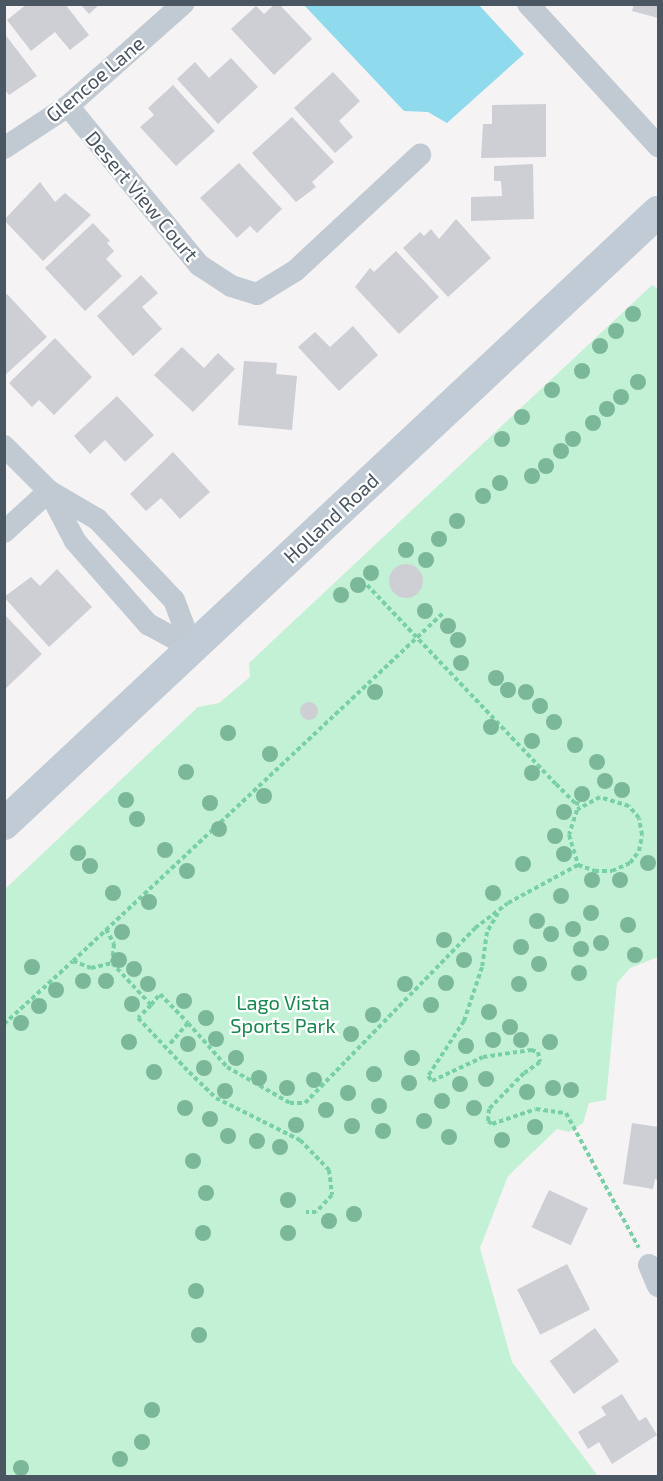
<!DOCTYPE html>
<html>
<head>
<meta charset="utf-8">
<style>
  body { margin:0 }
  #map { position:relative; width:663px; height:1481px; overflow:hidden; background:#f5f3f3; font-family:"Exo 2",sans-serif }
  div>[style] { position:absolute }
  .green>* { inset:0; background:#c3f1d5 }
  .water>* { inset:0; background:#90daee }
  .building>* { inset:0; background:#cdcfd5; transform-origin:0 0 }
  .round { border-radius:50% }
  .path>* { height:4px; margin-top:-2px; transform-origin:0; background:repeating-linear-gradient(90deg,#7ad0a6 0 4.5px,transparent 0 7.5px) }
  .street>* { height:22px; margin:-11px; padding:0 11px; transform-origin:11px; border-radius:11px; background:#c1cad2 }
  .secondary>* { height:32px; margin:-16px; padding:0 16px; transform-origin:16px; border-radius:16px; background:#c1cbd6 }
  .trees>* { width:16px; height:16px; margin:-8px; border-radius:50%; background:#7bb799 }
  span { translate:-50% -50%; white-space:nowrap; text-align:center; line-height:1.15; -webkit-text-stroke:4.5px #fff; paint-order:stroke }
  .street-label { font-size:20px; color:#4a5661 }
  .park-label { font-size:20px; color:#17864f }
  .frame { position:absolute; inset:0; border:6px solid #4a5661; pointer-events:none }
</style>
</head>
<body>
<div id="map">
  <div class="green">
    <i style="clip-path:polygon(652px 285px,658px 289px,658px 957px,630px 968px,617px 983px,606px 1100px,589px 1103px,583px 1123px,569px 1132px,557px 1129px,508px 1176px,480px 1248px,512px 1362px,598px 1476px,5px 1476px,5px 889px,198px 707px,219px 703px,250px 677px,249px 663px)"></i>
  </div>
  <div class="water">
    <i style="clip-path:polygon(304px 5px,479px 5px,524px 54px,447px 123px,428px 112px,404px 111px)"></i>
  </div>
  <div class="building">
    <i style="clip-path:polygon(27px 4px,65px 4px,89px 35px,70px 50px,55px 32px,31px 51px,7px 20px)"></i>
    <i style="clip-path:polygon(80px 4px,100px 4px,89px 14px)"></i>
    <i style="clip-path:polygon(634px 4px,658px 4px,658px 18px,632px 11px)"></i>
    <i style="clip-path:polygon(274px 5px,280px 5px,312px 39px,274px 75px,231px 29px,256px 6px,264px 14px)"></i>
    <i style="clip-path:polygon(4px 33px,37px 76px,9px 95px,4px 89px)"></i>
    <i style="clip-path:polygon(231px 58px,258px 87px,218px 124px,177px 79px,195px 62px,209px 78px)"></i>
    <i style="clip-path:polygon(333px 72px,360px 101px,339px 121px,353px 137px,335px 153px,294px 108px)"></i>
    <i style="clip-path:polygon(173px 85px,215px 131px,176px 166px,140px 127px,154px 115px,148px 108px)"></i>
    <i style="clip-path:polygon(546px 104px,546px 157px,481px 158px,483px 124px,492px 124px,492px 105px)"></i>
    <i style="clip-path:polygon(292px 117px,334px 162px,312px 182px,316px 187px,296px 202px,252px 153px)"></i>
    <i style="clip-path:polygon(239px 163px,282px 209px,257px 233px,250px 226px,237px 238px,200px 198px)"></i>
    <i style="clip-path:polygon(533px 164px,534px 219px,471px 221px,471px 197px,502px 196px,501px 181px,494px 181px,494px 166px)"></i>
    <i style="clip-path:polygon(40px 182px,55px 202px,65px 193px,91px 215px,43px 261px,4px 220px)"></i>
    <i style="clip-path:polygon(456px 219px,491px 258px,448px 297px,403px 248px,420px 232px,424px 236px,431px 229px,439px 239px)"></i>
    <i style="clip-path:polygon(93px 223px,110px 241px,107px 243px,114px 251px,106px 259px,122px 276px,85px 311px,45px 268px)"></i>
    <i style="clip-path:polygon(396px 251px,439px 297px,399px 334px,355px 287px,370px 268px,374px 272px)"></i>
    <i style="clip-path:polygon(141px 275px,158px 293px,142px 307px,162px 329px,133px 356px,97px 316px)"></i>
    <i style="clip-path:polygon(7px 294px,47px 337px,4px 376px,4px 296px)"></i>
    <i style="clip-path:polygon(353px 326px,378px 355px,339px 391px,298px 347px,315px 332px,330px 347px)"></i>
    <i style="clip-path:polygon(55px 338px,92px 377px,54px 415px,39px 400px,32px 407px,9px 383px)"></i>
    <i style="clip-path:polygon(182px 347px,204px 368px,218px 353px,235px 369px,193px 412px,154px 375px)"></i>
    <i style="clip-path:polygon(244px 361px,277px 363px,276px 374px,297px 376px,292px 430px,238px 425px)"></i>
    <i style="clip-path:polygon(117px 396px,154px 435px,125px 462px,105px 440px,90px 454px,74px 436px)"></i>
    <i style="clip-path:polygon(173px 452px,210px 492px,180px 519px,161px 498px,146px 511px,130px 494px)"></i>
    <i class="round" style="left:389px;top:564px;width:34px;height:34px"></i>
    <i style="clip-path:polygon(57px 569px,92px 607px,49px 647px,4px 597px,31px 577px,40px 586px)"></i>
    <i style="clip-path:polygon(4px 614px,42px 654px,4px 690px)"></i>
    <i class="round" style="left:300px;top:702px;width:18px;height:18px"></i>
    <i style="clip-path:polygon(632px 1123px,658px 1127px,658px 1180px,655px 1179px,653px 1189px,623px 1184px)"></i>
    <i style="left:549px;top:1190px;width:43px;height:41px;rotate:25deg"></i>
    <i style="left:567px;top:1264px;width:51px;height:56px;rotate:63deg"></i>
    <i style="left:595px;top:1328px;width:41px;height:56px;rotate:54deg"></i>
    <i style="clip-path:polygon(622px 1394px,639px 1421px,646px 1417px,657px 1435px,612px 1464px,599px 1442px,588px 1449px,578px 1432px,606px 1415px,601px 1407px)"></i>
  </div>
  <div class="path">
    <i style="left:367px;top:585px;width:274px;rotate:46.5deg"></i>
    <i style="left:556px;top:784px;width:27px;rotate:45deg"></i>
    <i style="left:575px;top:803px;width:6px;rotate:9deg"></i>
    <i style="left:498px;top:913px;width:22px;rotate:120deg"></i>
    <i style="left:487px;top:932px;width:35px;rotate:98deg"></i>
    <i style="left:482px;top:967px;width:57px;rotate:108.4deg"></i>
    <i style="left:464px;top:1021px;width:66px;rotate:123.2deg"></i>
    <i style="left:428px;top:1076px;width:6px;rotate:51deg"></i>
    <i style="left:432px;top:1081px;width:56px;rotate:-25.2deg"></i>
    <i style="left:483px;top:1057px;width:49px;rotate:-8.3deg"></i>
    <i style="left:531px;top:1050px;width:7px;rotate:16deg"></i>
    <i style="left:538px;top:1052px;width:10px;rotate:79deg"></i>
    <i style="left:540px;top:1062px;width:19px;rotate:145deg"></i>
    <i style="left:524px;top:1073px;width:50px;rotate:134.2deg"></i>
    <i style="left:489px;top:1109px;width:12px;rotate:95deg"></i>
    <i style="left:488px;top:1121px;width:5px;rotate:37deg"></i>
    <i style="left:492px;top:1124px;width:46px;rotate:-18.8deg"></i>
    <i style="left:536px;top:1109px;width:30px;rotate:8deg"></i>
    <i style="left:566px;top:1113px;width:153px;rotate:61.6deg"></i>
    <i style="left:106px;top:929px;width:17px;rotate:62deg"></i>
    <i style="left:114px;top:944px;width:19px;rotate:96deg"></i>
    <i style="left:73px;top:961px;width:508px;rotate:-43.24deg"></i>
    <i style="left:151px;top:1005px;width:14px;rotate:-51deg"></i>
    <i style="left:160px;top:994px;width:40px;rotate:46deg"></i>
    <i style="left:188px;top:1023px;width:30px;rotate:131deg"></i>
    <i style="left:188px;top:1023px;width:59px;rotate:48.4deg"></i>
    <i style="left:227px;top:1067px;width:73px;rotate:29.7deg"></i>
    <i style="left:290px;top:1103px;width:15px"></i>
    <i style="left:305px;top:1103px;width:244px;rotate:-45.8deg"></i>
    <i style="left:475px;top:928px;width:41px;rotate:-37.1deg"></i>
    <i style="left:508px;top:903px;width:80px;rotate:-28.5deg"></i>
    <i style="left:578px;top:865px;width:18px;rotate:19deg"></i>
    <i style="left:595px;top:871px;width:17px"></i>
    <i style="left:612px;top:871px;width:20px;rotate:-24deg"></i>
    <i style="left:630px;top:863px;width:15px;rotate:-53deg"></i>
    <i style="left:639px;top:851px;width:16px;rotate:-79deg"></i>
    <i style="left:642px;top:835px;width:17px;rotate:-100deg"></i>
    <i style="left:639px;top:818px;width:16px;rotate:-130deg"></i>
    <i style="left:629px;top:806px;width:30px;rotate:-163deg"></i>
    <i style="left:600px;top:797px;width:26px;rotate:151deg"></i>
    <i style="left:577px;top:810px;width:26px;rotate:108deg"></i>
    <i style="left:569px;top:835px;width:31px;rotate:73deg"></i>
    <i style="left:4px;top:1024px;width:93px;rotate:-42.4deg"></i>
    <i style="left:73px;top:961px;width:19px;rotate:21deg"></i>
    <i style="left:91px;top:968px;width:22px;rotate:-13deg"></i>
    <i style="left:112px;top:963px;width:57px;rotate:47.1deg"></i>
    <i style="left:151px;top:1005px;width:18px;rotate:135deg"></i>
    <i style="left:138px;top:1018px;width:74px;rotate:46.6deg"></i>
    <i style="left:189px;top:1072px;width:37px;rotate:44deg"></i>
    <i style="left:216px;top:1098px;width:94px;rotate:26.6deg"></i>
    <i style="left:300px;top:1140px;width:42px;rotate:46deg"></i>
    <i style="left:329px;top:1170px;width:25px;rotate:83deg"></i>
    <i style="left:332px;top:1195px;width:23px;rotate:133deg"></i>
    <i style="left:316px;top:1212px;width:10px;rotate:180deg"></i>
  </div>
  <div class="street">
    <i style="left:528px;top:4px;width:193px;rotate:47.5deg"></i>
    <i style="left:68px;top:106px;width:206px;rotate:50.5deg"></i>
    <i style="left:199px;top:265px;width:38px;rotate:33deg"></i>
    <i style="left:231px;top:286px;width:27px;rotate:17deg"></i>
    <i style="left:257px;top:294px;width:44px;rotate:-31.2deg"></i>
    <i style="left:295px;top:271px;width:171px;rotate:-42.9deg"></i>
    <i style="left:4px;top:148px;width:77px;rotate:-33.3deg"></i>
    <i style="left:68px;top:106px;width:154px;rotate:-41.6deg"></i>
    <i style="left:4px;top:446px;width:64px;rotate:45deg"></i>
    <i style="left:49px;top:491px;width:56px;rotate:30.3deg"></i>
    <i style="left:97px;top:519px;width:112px;rotate:46.5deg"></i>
    <i style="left:174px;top:600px;width:51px;rotate:69.4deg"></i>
    <i style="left:49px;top:491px;width:56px;rotate:62.5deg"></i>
    <i style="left:75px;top:541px;width:111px;rotate:48.7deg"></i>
    <i style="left:148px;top:624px;width:50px;rotate:28.6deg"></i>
    <i style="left:4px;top:532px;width:61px;rotate:-42.3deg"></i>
    <i style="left:649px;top:1265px;width:23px;rotate:67deg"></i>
  </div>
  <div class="secondary">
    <i style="left:4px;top:824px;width:896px;rotate:-43.1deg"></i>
  </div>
  <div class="trees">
    <i style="left:633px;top:314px"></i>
    <i style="left:616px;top:331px"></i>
    <i style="left:600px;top:346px"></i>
    <i style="left:582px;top:371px"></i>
    <i style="left:638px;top:382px"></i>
    <i style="left:552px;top:390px"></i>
    <i style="left:621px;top:397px"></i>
    <i style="left:607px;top:409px"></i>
    <i style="left:522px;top:417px"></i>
    <i style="left:593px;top:423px"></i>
    <i style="left:502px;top:439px"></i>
    <i style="left:573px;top:439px"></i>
    <i style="left:561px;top:451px"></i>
    <i style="left:546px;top:466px"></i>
    <i style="left:532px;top:476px"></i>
    <i style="left:500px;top:483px"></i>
    <i style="left:483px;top:496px"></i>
    <i style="left:457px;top:521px"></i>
    <i style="left:439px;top:539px"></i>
    <i style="left:406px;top:550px"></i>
    <i style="left:426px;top:560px"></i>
    <i style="left:371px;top:573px"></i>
    <i style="left:358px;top:585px"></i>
    <i style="left:341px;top:595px"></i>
    <i style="left:425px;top:611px"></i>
    <i style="left:448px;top:626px"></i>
    <i style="left:458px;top:640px"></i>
    <i style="left:461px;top:663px"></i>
    <i style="left:496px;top:678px"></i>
    <i style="left:508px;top:690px"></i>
    <i style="left:375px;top:692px"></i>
    <i style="left:526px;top:692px"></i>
    <i style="left:540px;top:706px"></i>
    <i style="left:554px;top:722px"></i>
    <i style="left:491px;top:727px"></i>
    <i style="left:228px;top:733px"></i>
    <i style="left:532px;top:741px"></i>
    <i style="left:575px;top:745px"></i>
    <i style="left:270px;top:754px"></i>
    <i style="left:597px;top:762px"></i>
    <i style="left:186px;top:772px"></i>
    <i style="left:532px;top:773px"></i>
    <i style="left:605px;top:781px"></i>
    <i style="left:622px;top:790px"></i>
    <i style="left:582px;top:794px"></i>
    <i style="left:264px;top:796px"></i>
    <i style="left:126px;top:800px"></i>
    <i style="left:210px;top:803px"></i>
    <i style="left:564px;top:812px"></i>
    <i style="left:137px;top:819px"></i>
    <i style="left:219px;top:829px"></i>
    <i style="left:555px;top:836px"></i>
    <i style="left:165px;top:850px"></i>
    <i style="left:78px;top:853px"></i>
    <i style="left:564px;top:854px"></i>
    <i style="left:648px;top:863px"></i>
    <i style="left:523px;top:864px"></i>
    <i style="left:90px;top:866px"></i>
    <i style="left:187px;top:871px"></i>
    <i style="left:592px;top:880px"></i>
    <i style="left:620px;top:880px"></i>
    <i style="left:113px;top:893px"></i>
    <i style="left:493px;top:893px"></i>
    <i style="left:561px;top:896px"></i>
    <i style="left:149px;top:902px"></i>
    <i style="left:591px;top:913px"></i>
    <i style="left:537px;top:921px"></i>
    <i style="left:628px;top:925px"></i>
    <i style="left:573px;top:929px"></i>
    <i style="left:122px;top:932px"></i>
    <i style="left:551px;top:934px"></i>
    <i style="left:444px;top:940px"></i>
    <i style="left:601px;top:943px"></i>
    <i style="left:521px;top:947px"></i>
    <i style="left:581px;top:949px"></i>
    <i style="left:635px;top:955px"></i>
    <i style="left:119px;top:960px"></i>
    <i style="left:464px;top:960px"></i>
    <i style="left:539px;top:964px"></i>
    <i style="left:32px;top:967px"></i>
    <i style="left:134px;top:969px"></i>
    <i style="left:579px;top:973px"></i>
    <i style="left:83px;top:981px"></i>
    <i style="left:106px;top:981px"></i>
    <i style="left:446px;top:983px"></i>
    <i style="left:148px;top:984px"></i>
    <i style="left:405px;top:984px"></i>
    <i style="left:519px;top:984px"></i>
    <i style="left:56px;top:990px"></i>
    <i style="left:184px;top:1001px"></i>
    <i style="left:132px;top:1004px"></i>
    <i style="left:431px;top:1005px"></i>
    <i style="left:39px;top:1006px"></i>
    <i style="left:489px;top:1012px"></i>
    <i style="left:373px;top:1015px"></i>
    <i style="left:206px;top:1018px"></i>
    <i style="left:21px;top:1023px"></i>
    <i style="left:510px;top:1027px"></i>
    <i style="left:351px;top:1034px"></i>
    <i style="left:216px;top:1039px"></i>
    <i style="left:493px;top:1040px"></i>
    <i style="left:521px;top:1040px"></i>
    <i style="left:129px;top:1042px"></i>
    <i style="left:550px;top:1042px"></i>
    <i style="left:188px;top:1044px"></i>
    <i style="left:466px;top:1046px"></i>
    <i style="left:236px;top:1058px"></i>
    <i style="left:412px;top:1058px"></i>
    <i style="left:204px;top:1068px"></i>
    <i style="left:154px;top:1072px"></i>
    <i style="left:374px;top:1074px"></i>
    <i style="left:259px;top:1078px"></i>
    <i style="left:486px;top:1079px"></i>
    <i style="left:314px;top:1080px"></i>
    <i style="left:409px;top:1083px"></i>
    <i style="left:460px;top:1084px"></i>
    <i style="left:287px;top:1088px"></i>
    <i style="left:553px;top:1088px"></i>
    <i style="left:571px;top:1090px"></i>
    <i style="left:225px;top:1091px"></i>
    <i style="left:527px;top:1092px"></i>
    <i style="left:348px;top:1093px"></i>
    <i style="left:442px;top:1101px"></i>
    <i style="left:379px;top:1106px"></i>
    <i style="left:185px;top:1108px"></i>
    <i style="left:474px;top:1108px"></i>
    <i style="left:326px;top:1110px"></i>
    <i style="left:210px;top:1119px"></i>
    <i style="left:424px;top:1121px"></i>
    <i style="left:296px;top:1125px"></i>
    <i style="left:352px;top:1126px"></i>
    <i style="left:535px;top:1127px"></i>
    <i style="left:383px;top:1131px"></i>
    <i style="left:228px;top:1136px"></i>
    <i style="left:449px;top:1137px"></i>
    <i style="left:502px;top:1140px"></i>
    <i style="left:257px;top:1141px"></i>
    <i style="left:280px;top:1147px"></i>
    <i style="left:193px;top:1161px"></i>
    <i style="left:206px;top:1193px"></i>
    <i style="left:288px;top:1200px"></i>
    <i style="left:354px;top:1214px"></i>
    <i style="left:329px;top:1221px"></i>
    <i style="left:203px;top:1233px"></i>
    <i style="left:288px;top:1233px"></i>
    <i style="left:196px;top:1291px"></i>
    <i style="left:199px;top:1335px"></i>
    <i style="left:152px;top:1410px"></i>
    <i style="left:142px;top:1442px"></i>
    <i style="left:120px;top:1459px"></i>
    <i style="left:21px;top:1468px"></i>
  </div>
  <div class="street-label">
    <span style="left:95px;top:79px;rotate:-40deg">Glencoe Lane</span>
    <span style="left:142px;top:196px;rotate:50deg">Desert View Court</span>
    <span style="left:331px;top:518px;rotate:-43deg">Holland Road</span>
  </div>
  <div class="park-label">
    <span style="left:283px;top:1014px">Lago Vista<br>Sports Park</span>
  </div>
  <div class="frame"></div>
</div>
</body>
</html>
